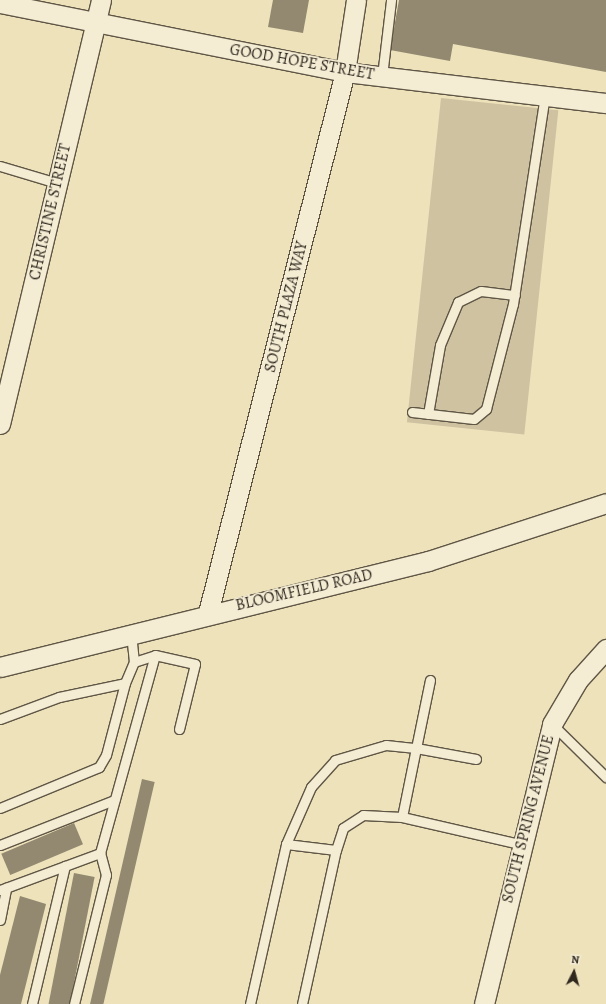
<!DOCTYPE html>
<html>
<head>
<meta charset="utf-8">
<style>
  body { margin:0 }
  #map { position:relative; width:606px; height:1004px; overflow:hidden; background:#eee2bb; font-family:Alegreya,serif }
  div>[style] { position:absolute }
  .green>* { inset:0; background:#cec2a0; transform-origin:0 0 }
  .building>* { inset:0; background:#928970; transform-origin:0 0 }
  .roads { filter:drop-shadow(1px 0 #5f5645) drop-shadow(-1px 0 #5f5645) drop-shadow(0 1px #5f5645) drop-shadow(0 -1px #5f5645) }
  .lane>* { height:9px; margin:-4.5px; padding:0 4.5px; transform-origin:4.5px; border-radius:4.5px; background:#f4ecd3 }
  .street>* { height:19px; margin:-9.5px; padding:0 9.5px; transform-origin:9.5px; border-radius:9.5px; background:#f4ecd3 }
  span { translate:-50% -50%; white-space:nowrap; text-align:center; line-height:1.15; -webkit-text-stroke:3.5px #f4ecd3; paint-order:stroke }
  .street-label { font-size:16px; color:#2f281e }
  .north { position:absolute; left:554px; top:952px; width:40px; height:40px; -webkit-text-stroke:3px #f4ecd3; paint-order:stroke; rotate:6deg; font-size:11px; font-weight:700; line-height:16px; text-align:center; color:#2f281e }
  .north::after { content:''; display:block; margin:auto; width:14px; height:18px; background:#2f281e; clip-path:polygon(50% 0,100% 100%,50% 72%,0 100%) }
</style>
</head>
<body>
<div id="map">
  <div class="green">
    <i style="left:441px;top:98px;width:118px;height:326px;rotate:6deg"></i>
  </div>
  <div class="building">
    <i style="clip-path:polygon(273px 0,309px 0,303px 33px,268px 27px)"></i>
    <i style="clip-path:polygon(399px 0,606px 0,606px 72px,453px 44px,450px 61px,390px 50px)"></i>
    <i style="left:142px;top:779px;width:13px;height:232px;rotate:13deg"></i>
    <i style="left:74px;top:823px;width:23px;height:79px;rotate:67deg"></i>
    <i style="left:74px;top:873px;width:21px;height:135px;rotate:11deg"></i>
    <i style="clip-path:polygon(20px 896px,46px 904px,21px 1004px,0 1004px,0 975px)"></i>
  </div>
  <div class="roads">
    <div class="lane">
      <i style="left:382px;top:76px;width:77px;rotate:-83.2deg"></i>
      <i style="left:0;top:166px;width:59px;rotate:16.6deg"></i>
      <i style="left:412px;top:412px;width:62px;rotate:6.4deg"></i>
      <i style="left:474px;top:419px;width:16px;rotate:-40deg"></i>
      <i style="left:486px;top:409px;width:108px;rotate:-75.6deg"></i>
      <i style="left:513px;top:304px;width:210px;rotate:-81.3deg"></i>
      <i style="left:428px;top:414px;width:70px;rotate:-80.1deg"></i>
      <i style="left:440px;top:345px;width:47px;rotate:-67.3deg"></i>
      <i style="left:458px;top:302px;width:25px;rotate:-26deg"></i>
      <i style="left:481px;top:291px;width:34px;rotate:7deg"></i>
      <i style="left:134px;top:662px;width:22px;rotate:-18deg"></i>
      <i style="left:155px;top:655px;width:41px;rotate:12.7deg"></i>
      <i style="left:195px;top:664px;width:67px;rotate:103.8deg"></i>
      <i style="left:430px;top:680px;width:69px;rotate:101.6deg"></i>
      <i style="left:416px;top:748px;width:61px;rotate:10.4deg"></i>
      <i style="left:125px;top:683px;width:23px;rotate:-67deg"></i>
      <i style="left:134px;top:662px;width:29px;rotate:-96deg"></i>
      <i style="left:0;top:719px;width:63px;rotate:-20.4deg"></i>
      <i style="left:59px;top:697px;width:67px;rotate:-12deg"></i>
      <i style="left:125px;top:683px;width:74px;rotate:104.8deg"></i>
      <i style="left:106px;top:755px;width:14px;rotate:120deg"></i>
      <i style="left:99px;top:767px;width:107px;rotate:157.5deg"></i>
      <i style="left:552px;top:724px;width:76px;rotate:44.5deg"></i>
      <i style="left:286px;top:844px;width:62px;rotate:-66.3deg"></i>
      <i style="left:311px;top:787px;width:36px;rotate:-48deg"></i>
      <i style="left:335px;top:760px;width:53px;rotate:-16.4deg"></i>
      <i style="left:386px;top:745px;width:30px;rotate:6deg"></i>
      <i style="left:416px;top:748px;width:70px;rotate:101.5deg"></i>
      <i style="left:0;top:845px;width:123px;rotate:-21.5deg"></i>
      <i style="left:0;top:890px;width:107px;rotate:-20.3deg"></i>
      <i style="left:100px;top:853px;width:205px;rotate:-74.5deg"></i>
      <i style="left:0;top:920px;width:33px;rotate:-79deg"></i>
      <i style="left:32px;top:1004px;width:142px;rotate:-76.6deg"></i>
      <i style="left:74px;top:1004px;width:133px;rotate:-76.1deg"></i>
      <i style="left:106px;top:875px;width:23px;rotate:-105deg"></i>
      <i style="left:250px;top:1004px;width:164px;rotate:-77.3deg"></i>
      <i style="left:286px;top:844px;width:50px;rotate:6.8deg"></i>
      <i style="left:336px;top:850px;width:23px;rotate:-72deg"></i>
      <i style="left:343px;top:828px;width:24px;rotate:-33deg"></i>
      <i style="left:363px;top:815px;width:39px;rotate:3deg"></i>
      <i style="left:402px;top:817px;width:121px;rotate:12.9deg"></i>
      <i style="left:302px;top:1004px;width:158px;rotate:-77.6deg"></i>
    </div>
    <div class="street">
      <i style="left:0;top:3px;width:352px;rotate:11.3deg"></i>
      <i style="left:345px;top:72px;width:263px;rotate:6.8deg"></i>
      <i style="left:0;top:424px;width:436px;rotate:-76.6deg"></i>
      <i style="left:208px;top:613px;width:558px;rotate:-75.79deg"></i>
      <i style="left:345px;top:72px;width:73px;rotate:-81.3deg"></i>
      <i style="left:0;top:667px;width:441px;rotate:-13.9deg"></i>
      <i style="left:428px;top:561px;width:187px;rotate:-18deg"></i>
      <i style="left:484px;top:1004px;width:288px;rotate:-76.3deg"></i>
      <i style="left:552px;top:724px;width:51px;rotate:-59.4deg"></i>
      <i style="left:578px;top:680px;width:42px;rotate:-47.9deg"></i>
    </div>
  </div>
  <div class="street-label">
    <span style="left:302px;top:62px;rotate:10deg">GOOD HOPE STREET</span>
    <span style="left:50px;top:212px;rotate:-77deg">CHRISTINE STREET</span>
    <span style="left:286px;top:307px;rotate:-76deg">SOUTH PLAZA WAY</span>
    <span style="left:304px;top:590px;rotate:-13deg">BLOOMFIELD ROAD</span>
    <span style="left:528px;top:819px;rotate:-76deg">SOUTH SPRING AVENUE</span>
  </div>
  <div class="north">N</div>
</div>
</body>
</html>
